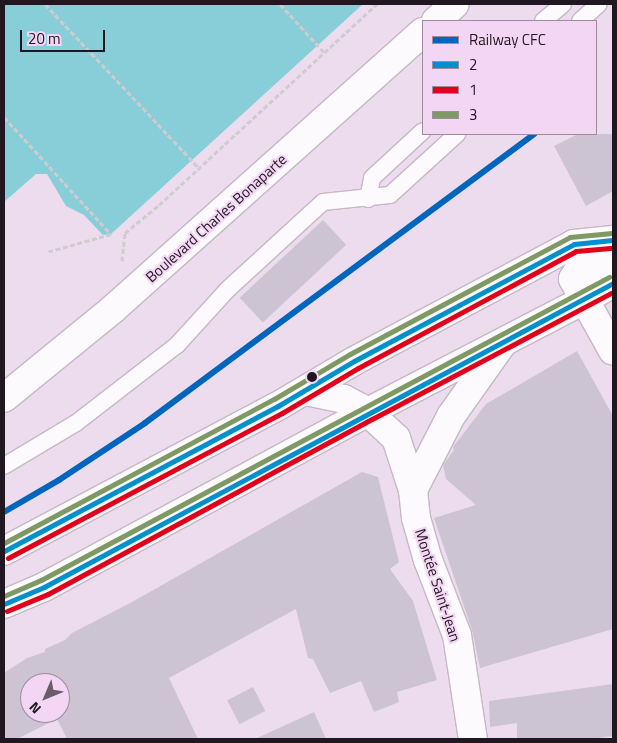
<!DOCTYPE html>
<html>
<head>
<meta charset="utf-8">
<style>
  body { margin:0 }
  #map { position:relative; width:617px; height:743px; overflow:hidden; background:#eddced; font-family:"Titillium Web",sans-serif }
  div>[style] { position:absolute }
  .water>* { inset:0; background:#88ced8 }
  .building>* { inset:0; background:#ccc4d2; transform-origin:0 0 }
  .path>* { height:3px; margin-top:-1.5px; transform-origin:0; background:repeating-linear-gradient(90deg,#cfcbcf 0 5px,transparent 0 7.5px) }
  .roads { filter:drop-shadow(1px 0 #c5b8c5) drop-shadow(-1px 0 #c5b8c5) drop-shadow(0 1px #c5b8c5) drop-shadow(0 -1px #c5b8c5) }
  .lane>* { height:16px; margin:-8px; padding:0 8px; transform-origin:8px; border-radius:8px; background:#fcfafc }
  .secondary>* { height:28px; margin:-14px; padding:0 14px; transform-origin:14px; border-radius:14px; background:#fcfafc }
  .primary>* { height:28px; margin:-14px; padding:0 14px; transform-origin:14px; border-radius:14px; background:#fcfafc }
  .bus-1>* { height:5px; margin:-2.5px; padding:0 2.5px; transform-origin:2.5px; border-radius:2.5px; background:#0090cd }
  .bus-2>* { height:5px; margin:-2.5px; padding:0 2.5px; transform-origin:2.5px; border-radius:2.5px; background:#e2001a }
  .bus-3>* { height:5px; margin:-2.5px; padding:0 2.5px; transform-origin:2.5px; border-radius:2.5px; background:#7f9965 }
  .rail-1>* { height:6px; margin:-3px; padding:0 3px; transform-origin:3px; border-radius:3px; background:#0065bd }
  .dots>* { width:14px; height:14px; translate:-50% -50%; box-sizing:border-box; border:2px solid #f3d6f3; border-radius:50% }
  span { translate:-50% -50%; white-space:nowrap; text-align:center; line-height:1.15; -webkit-text-stroke:4px #f3d6f3; paint-order:stroke }
  .street-label { font-size:15px; color:#211721 }
  .frame { position:absolute; inset:0; border:5px solid #211721; pointer-events:none }
  .legend { position:absolute; left:422px; top:20px; width:175px; height:115px; box-sizing:border-box; background:#f3d6f3; border:1px solid #9f8a9f; margin:0; padding:6px 9px; list-style:none; font-size:15px; color:#211721 }
  .legend li { display:flex; align-items:center; gap:10px; height:25px }
  .legend b { width:25px; border:1px solid #9f8a9f }
  .north { position:absolute; left:20px; top:673px; width:50px; height:50px; box-sizing:border-box; background:#f3d6f3; border:1px solid #9f8a9f; border-radius:50%; rotate:225deg; font-size:14px; font-weight:700; line-height:20px; text-align:center; color:#211721 }
  .north::after { content:''; display:block; margin:auto; width:18px; height:22px; background:#685c68; clip-path:polygon(50% 0,100% 100%,50% 72%,0 100%) }
  .scale { position:absolute; left:20px; top:30px; width:85px; height:22px; box-sizing:border-box; border:2px solid #211721; border-top:0; padding-left:6px; font-size:15px; line-height:18px; white-space:nowrap; color:#211721; -webkit-text-stroke:4px #f3d6f3; paint-order:stroke }
</style>
</head>
<body>
<div id="map">
  <div class="water">
    <i style="clip-path:polygon(4px 4px,363px 4px,111px 234px,103px 235px,84px 215px,66px 206px,47px 174px,36px 174px,4px 202px)"></i>
  </div>
  <div class="building">
    <i style="clip-path:polygon(578px 134px,613px 134px,613px 191px,586px 206px,554px 146px)"></i>
    <i style="left:323px;top:220px;width:34px;height:114px;rotate:47deg"></i>
    <i style="clip-path:polygon(577px 351px,613px 416px,613px 629px,480px 668px,472px 630px,434px 518px,476px 505px,446px 479px,443px 465px,454px 450px,453px 447px,486px 404px)"></i>
    <i style="clip-path:polygon(evenodd,362px 472px,378px 477px,399px 562px,390px 569px,413px 601px,437px 680px,397px 692px,399px 702px,374px 712px,361px 681px,330px 693px,313px 659px,308px 658px,296px 609px,169px 678px,198px 739px,67px 739px,57px 719px,17px 739px,4px 739px,4px 673px,27px 658px,45px 652px,45px 649px,65px 640px,72px 633px,132px 602px,362px 472px,30px 683px,60px 683px,60px 713px,30px 713px,30px 683px)"></i>
    <i style="clip-path:polygon(613px 684px,613px 736px,590px 739px,517px 739px,517px 723px,490px 727px,489px 701px)"></i>
    <i style="left:253px;top:687px;width:27px;height:29px;rotate:63deg"></i>
    <i style="clip-path:polygon(314px 712px,326px 739px,255px 739px)"></i>
  </div>
  <div class="path">
    <i style="left:45px;top:4px;width:225px;rotate:46.8deg"></i>
    <i style="left:280px;top:4px;width:65px;rotate:47.5deg"></i>
    <i style="left:4px;top:117px;width:159px;rotate:47.6deg"></i>
    <i style="left:111px;top:234px;width:66px;rotate:164.3deg"></i>
    <i style="left:122px;top:261px;width:28px;rotate:-84deg"></i>
    <i style="left:125px;top:233px;width:44px;rotate:-39.5deg"></i>
    <i style="left:159px;top:205px;width:297px;rotate:-42.7deg"></i>
  </div>
  <div class="roads">
    <div class="lane">
      <i style="left:543px;top:21px;width:26px;rotate:-40deg"></i>
      <i style="left:580px;top:21px;width:25px;rotate:-42deg"></i>
      <i style="left:368px;top:199px;width:21px;rotate:-79deg"></i>
      <i style="left:372px;top:178px;width:69px;rotate:-42.7deg"></i>
      <i style="left:4px;top:466px;width:84px;rotate:-30.8deg"></i>
      <i style="left:76px;top:423px;width:128px;rotate:-37.7deg"></i>
      <i style="left:177px;top:345px;width:74px;rotate:-47.7deg"></i>
      <i style="left:227px;top:290px;width:130px;rotate:-42.5deg"></i>
      <i style="left:323px;top:202px;width:67px;rotate:-6deg"></i>
      <i style="left:390px;top:195px;width:91px;rotate:-42.3deg"></i>
    </div>
    <div class="secondary">
      <i style="left:613px;top:254px;width:41px;rotate:152.2deg"></i>
      <i style="left:577px;top:273px;width:7px;rotate:124deg"></i>
      <i style="left:573px;top:279px;width:82px;rotate:60.9deg"></i>
    </div>
    <div class="primary">
      <i style="left:436px;top:21px;width:25px;rotate:-42deg"></i>
      <i style="left:306px;top:391px;width:39px;rotate:12deg"></i>
      <i style="left:344px;top:399px;width:27px;rotate:28deg"></i>
      <i style="left:368px;top:412px;width:38px;rotate:43deg"></i>
      <i style="left:396px;top:438px;width:55px;rotate:71.9deg"></i>
      <i style="left:413px;top:490px;width:28px;rotate:84deg"></i>
      <i style="left:416px;top:518px;width:44px;rotate:74.1deg"></i>
      <i style="left:428px;top:560px;width:80px;rotate:68.9deg"></i>
      <i style="left:457px;top:635px;width:105px;rotate:81.3deg"></i>
      <i style="left:4px;top:398px;width:141px;rotate:-39.2deg"></i>
      <i style="left:113px;top:309px;width:416px;rotate:-41.8deg"></i>
      <i style="left:413px;top:490px;width:83px;rotate:-62.8deg"></i>
      <i style="left:451px;top:416px;width:88px;rotate:-54.7deg"></i>
      <i style="left:4px;top:551px;width:310px;rotate:-27.9deg"></i>
      <i style="left:278px;top:406px;width:88px;rotate:-30.6deg"></i>
      <i style="left:354px;top:361px;width:249px;rotate:-28deg"></i>
      <i style="left:574px;top:244px;width:39px;rotate:-6deg"></i>
      <i style="left:4px;top:604px;width:43px;rotate:-23deg"></i>
      <i style="left:44px;top:587px;width:368px;rotate:-28.4deg"></i>
      <i style="left:368px;top:412px;width:243px;rotate:-27.4deg"></i>
      <i style="left:584px;top:300px;width:34px;rotate:-30deg"></i>
    </div>
  </div>
  <div class="bus-1">
    <i style="left:4px;top:551px;width:310px;rotate:-27.9deg"></i>
    <i style="left:278px;top:406px;width:88px;rotate:-30.6deg"></i>
    <i style="left:354px;top:361px;width:249px;rotate:-28deg"></i>
    <i style="left:574px;top:244px;width:39px;rotate:-6deg"></i>
    <i style="left:4px;top:604px;width:43px;rotate:-23deg"></i>
    <i style="left:44px;top:587px;width:645px;rotate:-28.11deg"></i>
  </div>
  <div class="bus-2">
    <i style="left:8px;top:558px;width:310px;rotate:-27.9deg"></i>
    <i style="left:282px;top:413px;width:88px;rotate:-30.6deg"></i>
    <i style="left:358px;top:368px;width:247px;rotate:-28.2deg"></i>
    <i style="left:576px;top:251px;width:37px;rotate:-5deg"></i>
    <i style="left:7px;top:611px;width:44px;rotate:-22.5deg"></i>
    <i style="left:48px;top:594px;width:368px;rotate:-28.4deg"></i>
    <i style="left:372px;top:419px;width:272px;rotate:-27.8deg"></i>
  </div>
  <div class="bus-3">
    <i style="left:4px;top:543px;width:306px;rotate:-28.1deg"></i>
    <i style="left:274px;top:399px;width:88px;rotate:-30.6deg"></i>
    <i style="left:350px;top:354px;width:249px;rotate:-28deg"></i>
    <i style="left:570px;top:237px;width:42px;rotate:-5.4deg"></i>
    <i style="left:4px;top:596px;width:40px;rotate:-23.4deg"></i>
    <i style="left:41px;top:580px;width:644px;rotate:-28.08deg"></i>
  </div>
  <div class="rail-1">
    <i style="left:4px;top:512px;width:64px;rotate:-30.2deg"></i>
    <i style="left:59px;top:480px;width:103px;rotate:-33.5deg"></i>
    <i style="left:145px;top:423px;width:485px;rotate:-36.6deg"></i>
  </div>
  <div class="dots">
    <i style="left:312px;top:377px;background:#211721"></i>
  </div>
  <div class="street-label">
    <span style="left:216px;top:218px;rotate:-42deg">Boulevard Charles Bonaparte</span>
    <span style="left:438px;top:585px;rotate:72deg">Montée Saint-Jean</span>
  </div>
  <div class="frame"></div>
  <ul class="legend">
  <li><b style="height:6px;background:#0065bd"></b>Railway CFC</li>
  <li><b style="height:6px;background:#0090cd"></b>2</li>
  <li><b style="height:6px;background:#e2001a"></b>1</li>
  <li><b style="height:6px;background:#7f9965"></b>3</li>
  </ul>
  <div class="north">N</div>
  <div class="scale">20 m</div>
</div>
</body>
</html>
